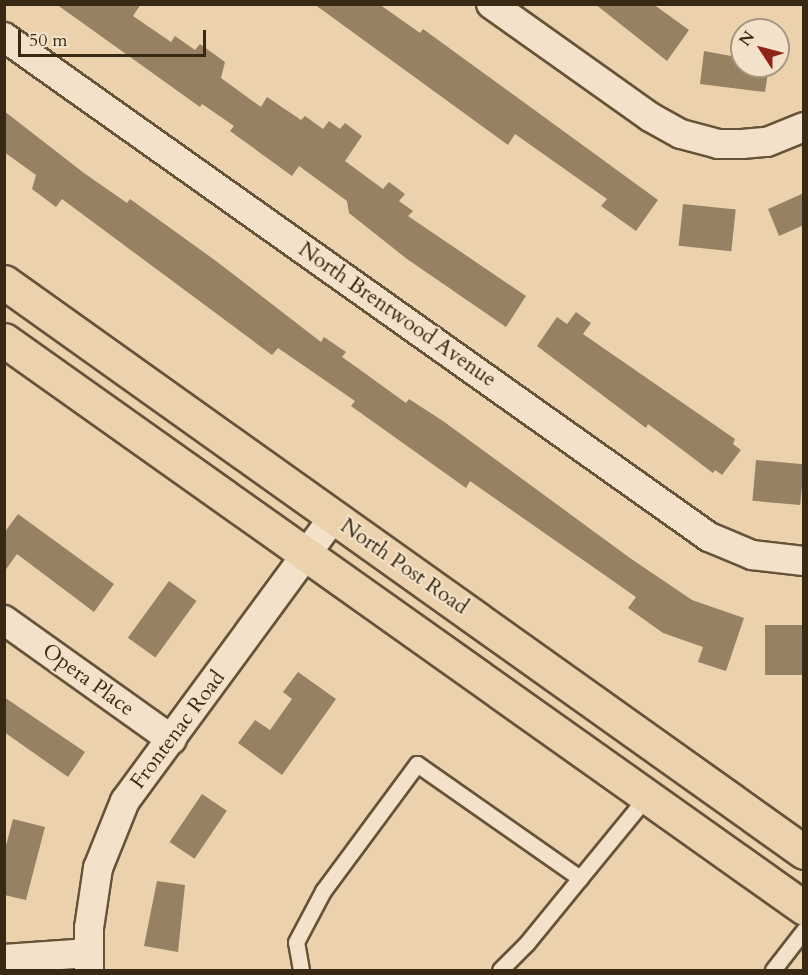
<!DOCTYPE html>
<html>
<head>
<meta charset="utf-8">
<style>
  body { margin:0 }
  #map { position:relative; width:808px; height:975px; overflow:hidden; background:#ecd2ac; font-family:Cardo,serif }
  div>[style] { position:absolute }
  .building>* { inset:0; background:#968163; transform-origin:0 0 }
  .roads { filter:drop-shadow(2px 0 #65533a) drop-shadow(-2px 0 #65533a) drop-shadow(0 2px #65533a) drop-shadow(0 -2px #65533a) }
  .lane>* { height:15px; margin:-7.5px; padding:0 7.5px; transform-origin:7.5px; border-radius:7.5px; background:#f3e2c9 }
  .street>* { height:28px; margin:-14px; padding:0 14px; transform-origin:14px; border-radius:14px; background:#f3e2c9 }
  .primary>* { height:33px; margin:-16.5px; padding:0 16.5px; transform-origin:16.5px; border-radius:16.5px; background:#ecd2ac }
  span { translate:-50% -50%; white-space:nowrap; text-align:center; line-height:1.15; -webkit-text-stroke:4.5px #f3e2c9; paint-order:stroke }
  .street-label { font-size:21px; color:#382914 }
  .frame { position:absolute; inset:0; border:6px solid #382914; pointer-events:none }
  .north { position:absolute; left:730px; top:18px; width:60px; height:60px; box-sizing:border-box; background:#f3e2c9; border:2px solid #a89881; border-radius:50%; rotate:306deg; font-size:16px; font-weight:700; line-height:24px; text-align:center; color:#382914 }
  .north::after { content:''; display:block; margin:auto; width:21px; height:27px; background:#8f2418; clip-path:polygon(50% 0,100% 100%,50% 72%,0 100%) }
  .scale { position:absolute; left:18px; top:30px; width:188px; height:27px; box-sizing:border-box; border:3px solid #382914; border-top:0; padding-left:8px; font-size:18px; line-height:21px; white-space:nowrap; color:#382914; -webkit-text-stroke:4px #f3e2c9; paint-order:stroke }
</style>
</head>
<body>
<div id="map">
  <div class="building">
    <i style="clip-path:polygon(56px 4px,141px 4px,133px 16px,171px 42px,175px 36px,195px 50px,200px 44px,225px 62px,221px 78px,261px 107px,267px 97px,301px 120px,305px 116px,323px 129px,329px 121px,340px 129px,345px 123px,362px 136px,345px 161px,383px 189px,389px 182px,405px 194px,399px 201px,413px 211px,408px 216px,526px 296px,506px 327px,407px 259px,349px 213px,347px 201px,299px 166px,292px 176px,230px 131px,234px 126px,202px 104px,200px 107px)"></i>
    <i style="clip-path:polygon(314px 4px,379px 4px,420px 33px,423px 29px,658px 200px,636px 231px,601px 206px,607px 199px,515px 134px,508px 145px)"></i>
    <i style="clip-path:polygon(595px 4px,653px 4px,689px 30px,667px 61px)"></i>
    <i style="clip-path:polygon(704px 51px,742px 58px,742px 66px,769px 66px,765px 92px,700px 84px)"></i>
    <i style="clip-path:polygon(4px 111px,84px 173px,127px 203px,130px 199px,216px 261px,321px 342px,324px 337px,346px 352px,342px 357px,359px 369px,406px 403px,409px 399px,443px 421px,630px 558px,692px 600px,744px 618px,726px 671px,698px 662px,703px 647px,663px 633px,628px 608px,636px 597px,470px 481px,466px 488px,351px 406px,355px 401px,278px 348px,272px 355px,62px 199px,56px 207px,32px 189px,36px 175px,4px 152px)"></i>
    <i style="clip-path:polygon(804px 193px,804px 225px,779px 236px,768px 209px)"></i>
    <i style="left:683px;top:204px;width:53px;height:42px;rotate:6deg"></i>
    <i style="clip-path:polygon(576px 312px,591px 323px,583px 334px,735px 439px,733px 444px,741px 450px,722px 475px,715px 470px,713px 473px,648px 424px,646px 428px,537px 346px,557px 317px,567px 324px)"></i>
    <i style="left:756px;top:460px;width:48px;height:41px;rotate:5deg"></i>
    <i style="clip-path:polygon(18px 514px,114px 584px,94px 612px,17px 554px,4px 572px,4px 533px)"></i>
    <i style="left:169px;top:581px;width:34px;height:70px;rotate:36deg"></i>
    <i style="left:804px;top:625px;width:50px;height:39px;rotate:90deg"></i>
    <i style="clip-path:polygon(298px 672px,336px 699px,282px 775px,238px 743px,255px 720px,270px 730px,292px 699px,283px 692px)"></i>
    <i style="clip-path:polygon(4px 697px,85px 752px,68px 777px,4px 732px)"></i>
    <i style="left:202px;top:794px;width:30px;height:58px;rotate:34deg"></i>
    <i style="clip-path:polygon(13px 819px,45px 827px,26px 900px,4px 895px,4px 853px)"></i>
    <i style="clip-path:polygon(157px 881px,185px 885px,178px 952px,144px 946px)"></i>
  </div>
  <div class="roads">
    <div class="lane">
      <i style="left:580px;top:878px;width:106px;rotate:-50.7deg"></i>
      <i style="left:301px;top:970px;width:28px;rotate:-100deg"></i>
      <i style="left:296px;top:942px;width:58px;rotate:-62.1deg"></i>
      <i style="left:323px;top:891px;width:158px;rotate:-53.5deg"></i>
      <i style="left:417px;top:764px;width:199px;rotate:35deg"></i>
      <i style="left:580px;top:878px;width:84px;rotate:129.2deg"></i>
      <i style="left:527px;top:943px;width:38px;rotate:135deg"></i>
      <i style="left:773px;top:970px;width:51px;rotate:-52.2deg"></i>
    </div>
    <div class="street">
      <i style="left:491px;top:4px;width:195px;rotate:35.4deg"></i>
      <i style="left:650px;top:117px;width:35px;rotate:29deg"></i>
      <i style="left:681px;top:134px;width:38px;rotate:15deg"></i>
      <i style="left:718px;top:144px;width:24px"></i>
      <i style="left:742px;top:144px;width:25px;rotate:-5deg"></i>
      <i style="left:767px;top:142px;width:40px;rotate:-22deg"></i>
      <i style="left:4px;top:37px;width:864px;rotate:35.35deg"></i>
      <i style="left:709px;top:537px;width:47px;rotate:22.7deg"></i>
      <i style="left:752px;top:555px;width:52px;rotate:6.6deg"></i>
      <i style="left:4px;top:620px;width:206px;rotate:35.5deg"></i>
      <i style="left:4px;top:959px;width:85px;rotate:-4deg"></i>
      <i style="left:89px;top:970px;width:42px;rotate:-90deg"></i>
      <i style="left:89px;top:928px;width:61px;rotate:-81.5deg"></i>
      <i style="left:98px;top:868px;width:72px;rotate:-68.1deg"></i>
      <i style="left:125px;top:801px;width:353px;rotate:-53.7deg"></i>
    </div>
    <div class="primary">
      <i style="left:4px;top:282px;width:982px;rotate:35.47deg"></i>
      <i style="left:4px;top:340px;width:981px;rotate:35.37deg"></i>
    </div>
  </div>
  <div class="street-label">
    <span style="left:397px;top:315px;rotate:35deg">North Brentwood Avenue</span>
    <span style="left:404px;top:567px;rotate:35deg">North Post Road</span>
    <span style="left:88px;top:680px;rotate:36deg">Opera Place</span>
    <span style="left:178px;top:730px;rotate:-53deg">Frontenac Road</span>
  </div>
  <div class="frame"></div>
  <div class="north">N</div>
  <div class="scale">50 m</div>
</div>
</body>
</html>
